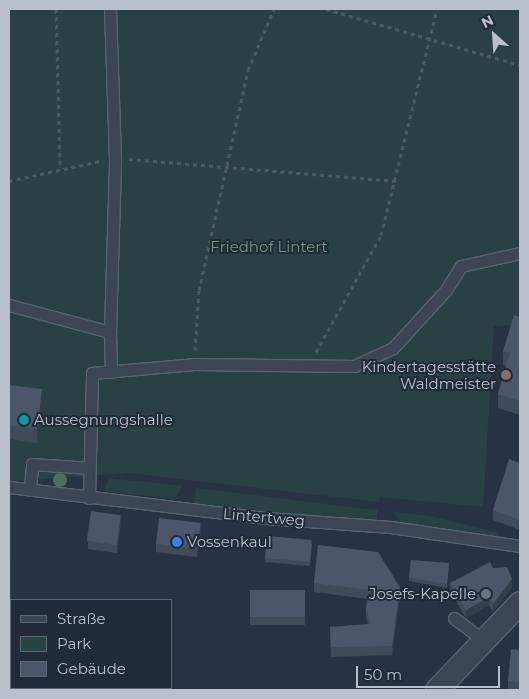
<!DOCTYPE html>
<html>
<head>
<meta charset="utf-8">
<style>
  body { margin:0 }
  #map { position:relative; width:529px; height:699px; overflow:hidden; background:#273343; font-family:Montserrat,sans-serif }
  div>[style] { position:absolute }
  .green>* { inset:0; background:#294144; transform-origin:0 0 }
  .path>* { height:3px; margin-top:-1.5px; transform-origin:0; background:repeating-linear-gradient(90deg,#475d60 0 4px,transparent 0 8px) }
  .roads { filter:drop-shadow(1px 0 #596370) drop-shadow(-1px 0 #596370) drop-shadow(0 1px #596370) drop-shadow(0 -1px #596370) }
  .service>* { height:11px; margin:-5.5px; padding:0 5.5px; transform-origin:5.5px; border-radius:5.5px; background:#3b4553 }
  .minor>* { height:22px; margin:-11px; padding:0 11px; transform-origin:11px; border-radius:11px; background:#3b4553 }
  .trees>* { width:14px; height:14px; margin:-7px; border-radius:50%; background:#4f6d61 }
  .wall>* { inset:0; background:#404b5a; transform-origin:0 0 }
  .shaded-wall>* { inset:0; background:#343d4a }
  .building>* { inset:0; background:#4b5769; transform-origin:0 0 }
  .dots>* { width:14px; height:14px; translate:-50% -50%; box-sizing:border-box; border:2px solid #202a38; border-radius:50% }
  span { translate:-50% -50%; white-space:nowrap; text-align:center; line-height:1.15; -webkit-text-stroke:4px #202a38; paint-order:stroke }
  .park-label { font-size:15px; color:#6f9d7a }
  .poi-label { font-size:15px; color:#b8c0cc }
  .right { translate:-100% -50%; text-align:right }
  .left { translate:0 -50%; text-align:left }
  .street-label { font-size:15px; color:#b8c0cc }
  .frame { position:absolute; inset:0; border:10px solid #b8c0cc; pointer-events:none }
  .legend { position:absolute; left:10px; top:599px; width:162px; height:90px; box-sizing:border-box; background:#202a38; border:1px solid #5d6673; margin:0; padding:6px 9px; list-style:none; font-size:15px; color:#b8c0cc }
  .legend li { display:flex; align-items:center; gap:10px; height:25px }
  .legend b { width:25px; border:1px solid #5d6673 }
  .north { position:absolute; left:469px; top:10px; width:50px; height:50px; -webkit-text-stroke:4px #202a38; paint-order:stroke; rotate:334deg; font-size:14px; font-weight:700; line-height:20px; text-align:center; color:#b8c0cc }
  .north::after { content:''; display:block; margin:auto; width:18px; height:22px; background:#b8c0cc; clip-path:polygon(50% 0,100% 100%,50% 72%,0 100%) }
  .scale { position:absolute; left:356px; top:666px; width:144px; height:22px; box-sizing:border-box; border:2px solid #b8c0cc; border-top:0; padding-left:6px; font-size:15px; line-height:18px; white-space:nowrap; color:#b8c0cc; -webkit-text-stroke:4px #202a38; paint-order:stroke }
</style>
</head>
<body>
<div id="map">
  <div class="green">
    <i style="clip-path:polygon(9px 9px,520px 9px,520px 325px,494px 326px,483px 507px,380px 497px,379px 502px,129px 473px,12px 481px,11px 688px,130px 690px,9px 690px)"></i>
    <i style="clip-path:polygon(109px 478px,183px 486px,175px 499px,104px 491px)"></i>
    <i style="left:196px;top:488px;width:183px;height:17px;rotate:7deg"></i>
    <i style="clip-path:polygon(394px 512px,435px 517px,498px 533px,496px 539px,400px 523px)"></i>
  </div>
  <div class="path">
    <i style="left:56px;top:9px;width:158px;rotate:88.5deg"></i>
    <i style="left:326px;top:9px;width:202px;rotate:16.1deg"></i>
    <i style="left:129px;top:159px;width:269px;rotate:4.7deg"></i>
    <i style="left:9px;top:181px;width:93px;rotate:-12.4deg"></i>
    <i style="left:195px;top:350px;width:60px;rotate:-86.2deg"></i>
    <i style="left:199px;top:290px;width:225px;rotate:-77.4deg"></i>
    <i style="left:248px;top:70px;width:66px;rotate:-66.9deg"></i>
    <i style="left:316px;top:352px;width:134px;rotate:-60.9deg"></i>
    <i style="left:381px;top:235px;width:233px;rotate:-76.1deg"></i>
  </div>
  <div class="roads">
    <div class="service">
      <i style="left:9px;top:305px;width:105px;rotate:15deg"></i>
      <i style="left:110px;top:332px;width:40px;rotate:88.6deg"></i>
      <i style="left:110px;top:332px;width:173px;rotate:-88.3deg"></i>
      <i style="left:115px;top:159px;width:150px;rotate:-91.9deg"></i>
      <i style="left:9px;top:487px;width:259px;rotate:6.9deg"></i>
      <i style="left:266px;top:518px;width:125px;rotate:4.1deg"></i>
      <i style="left:391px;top:527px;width:130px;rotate:8.4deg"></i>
      <i style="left:30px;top:489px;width:25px;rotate:-85deg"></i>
      <i style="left:32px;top:464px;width:58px;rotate:3.9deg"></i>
      <i style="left:89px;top:498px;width:125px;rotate:-88.6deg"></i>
      <i style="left:92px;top:373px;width:102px;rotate:-5deg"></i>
      <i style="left:194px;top:364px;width:160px;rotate:0.7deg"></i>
      <i style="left:354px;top:366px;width:43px;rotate:-24.8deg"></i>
      <i style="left:393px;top:348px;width:79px;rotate:-47.6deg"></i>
      <i style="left:446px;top:290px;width:28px;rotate:-58deg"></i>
      <i style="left:461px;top:266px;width:60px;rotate:-12.4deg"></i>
      <i style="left:454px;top:618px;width:35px;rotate:37deg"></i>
    </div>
    <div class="minor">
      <i style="left:437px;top:690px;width:120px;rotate:-46.3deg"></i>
    </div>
  </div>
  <div class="trees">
    <i style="left:60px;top:480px"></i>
  </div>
  <div class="wall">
    <i style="clip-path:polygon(520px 317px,520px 415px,498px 408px,498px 394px,506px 366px,503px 365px,503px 351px)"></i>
    <i style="clip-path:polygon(9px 385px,42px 403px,37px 443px,9px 439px)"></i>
    <i style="clip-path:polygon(520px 463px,520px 530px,493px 520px,493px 510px)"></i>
    <i style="clip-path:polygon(121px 523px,117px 553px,88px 549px,88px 541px)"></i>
    <i style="clip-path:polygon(201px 531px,197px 557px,156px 552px,156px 544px)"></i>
    <i style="clip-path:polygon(312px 544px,310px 566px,265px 562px,265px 558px)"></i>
    <i style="clip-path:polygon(318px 545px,400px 597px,392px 655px,331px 657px,330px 627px,368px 624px,366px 618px,366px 608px,368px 599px,314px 592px,314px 583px)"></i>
    <i style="clip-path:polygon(449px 563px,447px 588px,409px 581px,409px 577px)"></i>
    <i style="clip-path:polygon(493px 568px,512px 587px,493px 612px,489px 605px,466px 618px,450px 591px,450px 583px)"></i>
    <i style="left:305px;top:590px;width:35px;height:55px;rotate:90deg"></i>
    <i style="clip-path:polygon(520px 650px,520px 690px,508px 689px,508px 681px)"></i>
  </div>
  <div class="shaded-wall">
    <i style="clip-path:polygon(42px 389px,42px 403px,37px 443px,37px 429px)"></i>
    <i style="clip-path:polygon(121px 515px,121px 523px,117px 553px,117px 545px)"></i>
    <i style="clip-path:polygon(201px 523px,201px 531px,197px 557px,197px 549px)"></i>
    <i style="clip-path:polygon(512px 579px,512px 587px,493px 612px,493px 604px)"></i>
    <i style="clip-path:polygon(400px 587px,400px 597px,392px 655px,392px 646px)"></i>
    <i style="clip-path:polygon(489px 597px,489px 605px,466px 618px,466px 610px)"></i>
  </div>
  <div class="building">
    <i style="clip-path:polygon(514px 315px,520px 317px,520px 401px,498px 394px,510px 353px,503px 351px)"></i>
    <i style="clip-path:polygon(9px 385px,42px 389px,37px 429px,9px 425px)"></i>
    <i style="clip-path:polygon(509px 459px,520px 463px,520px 520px,493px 510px)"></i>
    <i style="left:91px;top:511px;width:30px;height:30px;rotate:8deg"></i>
    <i style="left:159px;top:518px;width:42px;height:26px;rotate:7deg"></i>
    <i style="left:267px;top:536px;width:45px;height:22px;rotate:5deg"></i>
    <i style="clip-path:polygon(318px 545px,378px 552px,400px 587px,392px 646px,331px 647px,330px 627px,371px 624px,366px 608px,370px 590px,314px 583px)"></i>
    <i style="clip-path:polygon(411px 560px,449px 563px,447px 584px,409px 577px)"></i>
    <i style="clip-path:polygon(490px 562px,493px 568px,507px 567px,512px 579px,493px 604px,489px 597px,466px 610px,450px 583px)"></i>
    <i style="left:305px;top:590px;width:27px;height:55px;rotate:90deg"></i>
    <i style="clip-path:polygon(511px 649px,520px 650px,520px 682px,508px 681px)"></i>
  </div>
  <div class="dots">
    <i style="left:506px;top:375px;background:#8d6e63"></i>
    <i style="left:24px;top:420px;background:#0f9aa8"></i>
    <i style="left:177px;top:542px;background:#3f7fe0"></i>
    <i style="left:486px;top:594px;background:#6b7280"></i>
  </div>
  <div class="park-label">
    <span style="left:269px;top:247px">Friedhof Lintert</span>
  </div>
  <div class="poi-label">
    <span class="right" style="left:496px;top:375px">Kindertagesstätte<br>Waldmeister</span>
    <span class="left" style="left:34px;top:420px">Aussegnungshalle</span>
    <span class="left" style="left:187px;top:542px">Vossenkaul</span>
    <span class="right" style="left:476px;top:594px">Josefs-Kapelle</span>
  </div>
  <div class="street-label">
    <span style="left:264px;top:517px;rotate:5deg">Lintertweg</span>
  </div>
  <div class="frame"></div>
  <ul class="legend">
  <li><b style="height:6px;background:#3b4553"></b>Straße</li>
  <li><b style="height:14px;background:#294144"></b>Park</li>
  <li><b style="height:14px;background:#4b5769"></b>Gebäude</li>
  </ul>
  <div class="north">N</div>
  <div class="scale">50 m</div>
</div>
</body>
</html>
